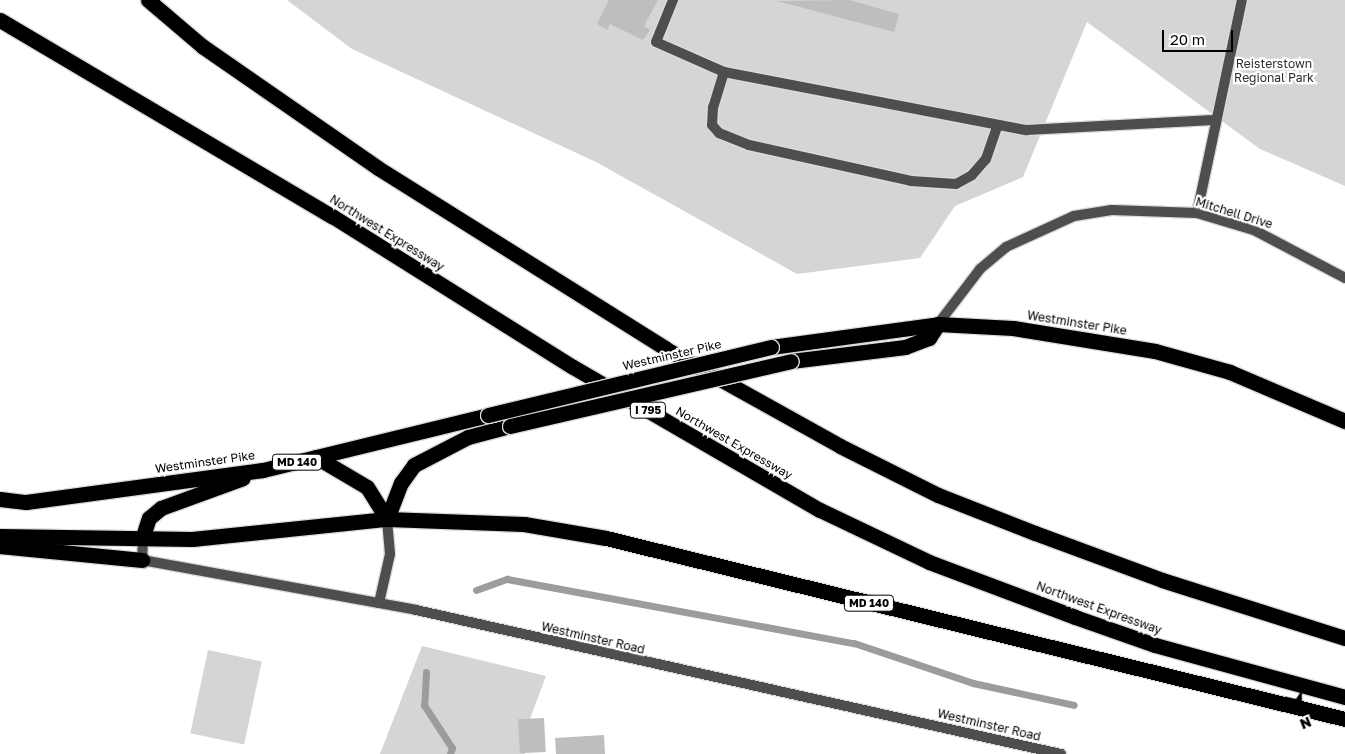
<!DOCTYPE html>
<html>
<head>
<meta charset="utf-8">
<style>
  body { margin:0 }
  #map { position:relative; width:1345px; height:754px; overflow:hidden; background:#fff; font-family:"Golos Text",sans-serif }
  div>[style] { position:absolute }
  .green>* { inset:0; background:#d5d5d5; transform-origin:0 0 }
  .stream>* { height:7px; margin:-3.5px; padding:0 3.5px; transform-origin:3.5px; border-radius:3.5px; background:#9c9c9c }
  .building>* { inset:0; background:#bebebe; transform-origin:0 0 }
  .roads { filter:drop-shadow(1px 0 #dbdbdb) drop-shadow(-1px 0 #dbdbdb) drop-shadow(0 1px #dbdbdb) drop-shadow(0 -1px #dbdbdb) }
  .lane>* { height:10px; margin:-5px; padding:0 5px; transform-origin:5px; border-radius:5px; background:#4e4e4e }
  .street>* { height:10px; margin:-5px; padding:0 5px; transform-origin:5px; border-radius:5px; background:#4e4e4e }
  .highway>* { height:15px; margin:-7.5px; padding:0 7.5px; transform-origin:7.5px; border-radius:7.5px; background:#000 }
  .bridges { filter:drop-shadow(1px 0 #dbdbdb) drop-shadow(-1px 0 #dbdbdb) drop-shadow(0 1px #dbdbdb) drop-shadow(0 -1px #dbdbdb) }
  .highway-bridge>* { height:15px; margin:-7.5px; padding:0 7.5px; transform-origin:7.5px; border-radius:7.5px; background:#000 }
  span { translate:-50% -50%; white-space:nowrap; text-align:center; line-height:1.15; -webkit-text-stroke:4.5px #fff; paint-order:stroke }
  .shield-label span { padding:1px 4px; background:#fff; border:1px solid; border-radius:4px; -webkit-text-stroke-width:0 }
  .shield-label { font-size:11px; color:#000; font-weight:700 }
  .park-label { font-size:12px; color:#2c2c2c }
  .street-label { font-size:12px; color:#000 }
  .north { position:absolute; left:1275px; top:684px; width:50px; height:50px; -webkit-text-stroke:4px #fff; paint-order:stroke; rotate:158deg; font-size:14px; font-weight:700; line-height:20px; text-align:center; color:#000 }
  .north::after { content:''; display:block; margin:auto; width:18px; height:22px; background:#000; clip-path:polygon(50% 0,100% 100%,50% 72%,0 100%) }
  .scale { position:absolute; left:1162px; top:30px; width:71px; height:22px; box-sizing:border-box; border:2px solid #000; border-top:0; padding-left:6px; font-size:15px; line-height:18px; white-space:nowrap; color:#000; -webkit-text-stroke:4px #fff; paint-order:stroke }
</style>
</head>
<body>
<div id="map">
  <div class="green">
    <i style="clip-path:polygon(287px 0,1345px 0,1345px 186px,1260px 149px,1087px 22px,1023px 177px,955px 206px,920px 258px,797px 274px,596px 162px,352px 49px)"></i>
    <i style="clip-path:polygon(422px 646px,546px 676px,521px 743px,525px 754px,380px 754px)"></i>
    <i style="left:208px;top:650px;width:55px;height:85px;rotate:12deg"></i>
  </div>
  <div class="stream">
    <i style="left:476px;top:590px;width:33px;rotate:-20deg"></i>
    <i style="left:507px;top:579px;width:353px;rotate:10.5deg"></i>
    <i style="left:854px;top:643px;width:126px;rotate:18.6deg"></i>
    <i style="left:973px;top:683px;width:103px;rotate:12.3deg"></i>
    <i style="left:426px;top:672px;width:33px;rotate:93deg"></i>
    <i style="left:424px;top:705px;width:51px;rotate:56.9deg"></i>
    <i style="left:452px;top:748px;width:6px;rotate:108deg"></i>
  </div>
  <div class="building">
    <i style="clip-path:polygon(609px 0,658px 0,644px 26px,650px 30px,643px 40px,610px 24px,607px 30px,597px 24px)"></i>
    <i style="clip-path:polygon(849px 0,899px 14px,894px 32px,777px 1px)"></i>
    <i style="left:544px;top:718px;width:34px;height:26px;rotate:87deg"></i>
    <i style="clip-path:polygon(604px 735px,605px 754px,556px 754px,555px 738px)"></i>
  </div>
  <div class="roads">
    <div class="lane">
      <i style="left:673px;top:0;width:45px;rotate:112deg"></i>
      <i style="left:656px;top:42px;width:74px;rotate:23.8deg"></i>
      <i style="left:724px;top:72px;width:308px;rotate:10.9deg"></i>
      <i style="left:1026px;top:130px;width:187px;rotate:-3.1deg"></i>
      <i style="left:724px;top:72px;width:37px;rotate:107deg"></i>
      <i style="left:713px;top:107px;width:18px;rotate:93deg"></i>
      <i style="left:712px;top:125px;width:11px;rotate:49deg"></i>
      <i style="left:719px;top:133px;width:32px;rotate:22deg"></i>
      <i style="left:749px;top:145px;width:166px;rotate:12.5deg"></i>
      <i style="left:911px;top:181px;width:45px;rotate:3.8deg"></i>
      <i style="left:956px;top:184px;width:18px;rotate:-29deg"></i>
      <i style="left:972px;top:175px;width:21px;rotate:-49deg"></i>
      <i style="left:986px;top:159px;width:36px;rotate:-71deg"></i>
      <i style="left:1197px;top:213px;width:218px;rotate:-78.1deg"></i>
    </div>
    <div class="street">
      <i style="left:938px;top:324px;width:69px;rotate:-52.6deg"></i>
      <i style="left:980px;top:269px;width:34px;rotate:-40deg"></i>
      <i style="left:1006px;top:247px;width:75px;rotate:-24.5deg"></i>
      <i style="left:1074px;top:216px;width:38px;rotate:-9deg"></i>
      <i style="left:1112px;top:210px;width:85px;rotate:2deg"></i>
      <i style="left:1197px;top:213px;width:59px;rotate:16.6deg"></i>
      <i style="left:1254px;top:230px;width:103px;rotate:27.8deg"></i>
      <i style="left:143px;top:536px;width:24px;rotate:92deg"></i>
      <i style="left:142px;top:560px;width:279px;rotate:10.3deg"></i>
      <i style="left:416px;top:610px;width:661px;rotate:12.59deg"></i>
      <i style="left:379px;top:603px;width:50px;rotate:-77.3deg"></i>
      <i style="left:390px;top:554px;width:35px;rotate:-95deg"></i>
    </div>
    <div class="highway">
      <i style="left:148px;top:0;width:71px;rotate:40.4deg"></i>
      <i style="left:202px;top:46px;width:214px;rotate:34.7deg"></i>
      <i style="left:378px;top:168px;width:340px;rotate:32.1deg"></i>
      <i style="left:666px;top:349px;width:199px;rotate:29.1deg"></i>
      <i style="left:840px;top:446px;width:110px;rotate:26.6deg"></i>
      <i style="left:938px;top:495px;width:104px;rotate:21.4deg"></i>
      <i style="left:1035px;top:533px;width:135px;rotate:20.3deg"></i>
      <i style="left:1162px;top:580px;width:192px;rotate:17.6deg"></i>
      <i style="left:0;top:20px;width:386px;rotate:30.6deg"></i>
      <i style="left:332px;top:216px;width:284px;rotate:32.1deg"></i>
      <i style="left:573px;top:367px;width:285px;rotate:30.1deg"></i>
      <i style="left:820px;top:510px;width:121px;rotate:25.5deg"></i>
      <i style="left:929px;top:562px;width:156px;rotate:20.6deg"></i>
      <i style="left:1075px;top:617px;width:85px;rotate:19.3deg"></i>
      <i style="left:1155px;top:645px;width:197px;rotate:15.3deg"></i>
      <i style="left:771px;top:347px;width:169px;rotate:-7.8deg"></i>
      <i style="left:938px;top:324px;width:75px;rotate:3.1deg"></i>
      <i style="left:1013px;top:328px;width:144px;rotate:9.2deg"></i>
      <i style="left:1155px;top:351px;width:78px;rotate:15.6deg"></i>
      <i style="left:1230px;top:372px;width:125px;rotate:23.1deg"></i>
      <i style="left:791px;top:361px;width:115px;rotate:-7deg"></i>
      <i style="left:905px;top:347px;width:26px;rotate:-21deg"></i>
      <i style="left:929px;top:338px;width:17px;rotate:-57deg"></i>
      <i style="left:316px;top:457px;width:59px;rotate:30.5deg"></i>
      <i style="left:367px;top:487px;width:38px;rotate:58deg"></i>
      <i style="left:0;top:499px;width:26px;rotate:7deg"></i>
      <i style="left:26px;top:502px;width:239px;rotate:-7.7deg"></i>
      <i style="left:263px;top:470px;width:232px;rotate:-13.7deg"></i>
      <i style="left:387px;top:519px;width:39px;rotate:-69deg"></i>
      <i style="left:401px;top:483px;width:22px;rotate:-54deg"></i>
      <i style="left:414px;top:465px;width:61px;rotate:-27.4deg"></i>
      <i style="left:468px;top:437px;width:43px;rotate:-14.7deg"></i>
      <i style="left:0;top:536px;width:192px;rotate:0.9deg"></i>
      <i style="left:192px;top:539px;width:196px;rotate:-5.9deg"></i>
      <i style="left:387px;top:519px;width:137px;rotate:2.1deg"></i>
      <i style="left:524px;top:524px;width:83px;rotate:9.7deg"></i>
      <i style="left:606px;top:538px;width:761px;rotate:13.76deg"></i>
      <i style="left:143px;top:536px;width:19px;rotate:-72deg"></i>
      <i style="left:149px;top:518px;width:16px;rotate:-40deg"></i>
      <i style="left:161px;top:508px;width:87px;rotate:-20.1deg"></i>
      <i style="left:0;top:546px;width:143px;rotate:5.6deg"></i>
    </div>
  </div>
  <div class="bridges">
    <div class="highway-bridge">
      <i style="left:488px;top:415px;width:291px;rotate:-13.5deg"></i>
      <i style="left:510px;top:426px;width:288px;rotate:-13deg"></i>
    </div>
  </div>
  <div class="shield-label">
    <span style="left:648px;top:410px">I 795</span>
    <span style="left:297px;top:462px">MD 140</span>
    <span style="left:869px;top:603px">MD 140</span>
  </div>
  <div class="park-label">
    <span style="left:1274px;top:71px">Reisterstown<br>Regional Park</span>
  </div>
  <div class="street-label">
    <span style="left:1234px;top:213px;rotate:17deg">Mitchell Drive</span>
    <span style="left:387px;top:233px;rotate:32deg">Northwest Expressway</span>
    <span style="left:1077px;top:323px;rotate:9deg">Westminster Pike</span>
    <span style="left:672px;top:355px;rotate:-13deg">Westminster Pike</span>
    <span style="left:734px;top:443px;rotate:30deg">Northwest Expressway</span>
    <span style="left:205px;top:462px;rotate:-8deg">Westminster Pike</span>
    <span style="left:1099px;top:608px;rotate:20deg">Northwest Expressway</span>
    <span style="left:593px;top:638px;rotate:13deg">Westminster Road</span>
    <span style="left:989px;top:725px;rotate:13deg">Westminster Road</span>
  </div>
  <div class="north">N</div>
  <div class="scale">20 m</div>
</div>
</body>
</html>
